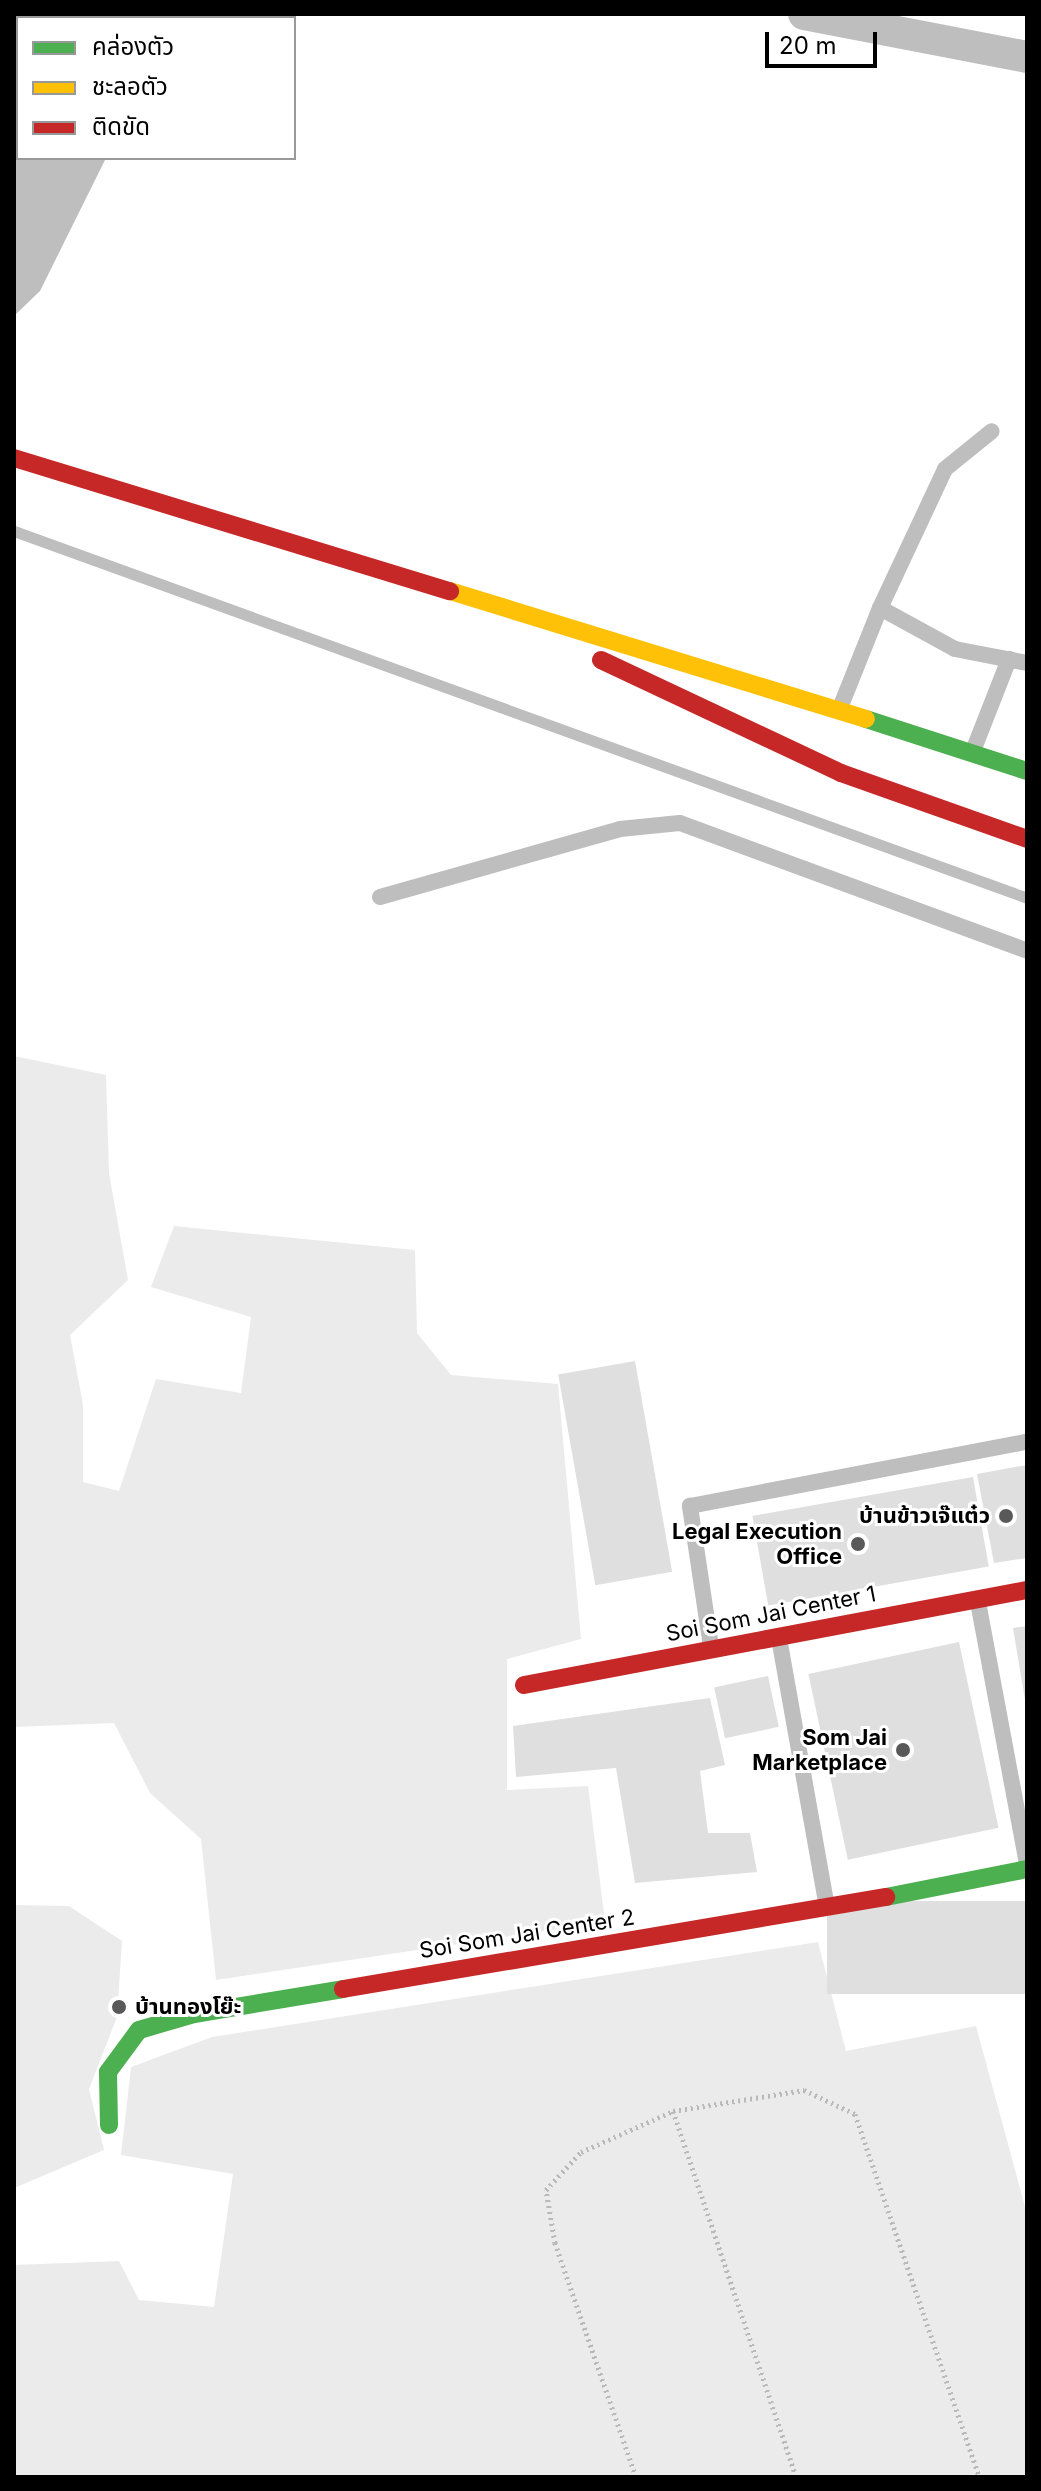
<!DOCTYPE html>
<html>
<head>
<meta charset="utf-8">
<style>
  body { margin:0 }
  #map { position:relative; width:1041px; height:2491px; overflow:hidden; background:#fff; font-family:Inter,"Noto Sans Thai",sans-serif }
  div>[style] { position:absolute }
  .green>* { inset:0; background:#ebebeb }
  .water>* { inset:0; background:#bebebe }
  .stream>* { height:11px; margin:-5.5px; padding:0 5.5px; transform-origin:5.5px; border-radius:5.5px; background:#bebebe }
  .building>* { inset:0; background:#dfdfdf; transform-origin:0 0 }
  .path>* { height:5px; margin-top:-2.5px; transform-origin:0; background:repeating-linear-gradient(90deg,#b9b9b9 0 2px,transparent 0 6px) }
  .lane>* { height:16px; margin:-8px; padding:0 8px; transform-origin:8px; border-radius:8px; background:#bebebe }
  .street>* { height:32px; margin:-16px; padding:0 16px; transform-origin:16px; border-radius:16px; background:#bebebe }
  .fast>* { height:18px; margin:-9px; padding:0 9px; transform-origin:9px; border-radius:9px; background:#4caf50 }
  .slow>* { height:18px; margin:-9px; padding:0 9px; transform-origin:9px; border-radius:9px; background:#ffc107 }
  .jam>* { height:18px; margin:-9px; padding:0 9px; transform-origin:9px; border-radius:9px; background:#c62828 }
  .dots>* { width:22px; height:22px; translate:-50% -50%; box-sizing:border-box; border:4px solid #fff; border-radius:50% }
  span { translate:-50% -50%; white-space:nowrap; text-align:center; line-height:1.15; -webkit-text-stroke:6px #fff; paint-order:stroke }
  .poi-label { font-size:22px; color:#000; font-weight:700 }
  .right { translate:-100% -50%; text-align:right }
  .left { translate:0 -50%; text-align:left }
  .street-label { font-size:22px; color:#000 }
  .frame { position:absolute; inset:0; border:16px solid #000; pointer-events:none }
  .legend { position:absolute; left:16px; top:16px; width:280px; height:144px; box-sizing:border-box; background:#fff; border:2px solid #999; margin:0; padding:10px 14px; list-style:none; font-size:24px; color:#000 }
  .legend li { display:flex; align-items:center; gap:16px; height:40px }
  .legend b { width:40px; border:2px solid #999 }
  .scale { position:absolute; left:765px; top:32px; width:112px; height:36px; box-sizing:border-box; border:4px solid #000; border-top:0; padding-left:10px; font-size:24px; line-height:28px; white-space:nowrap; color:#000; -webkit-text-stroke:6px #fff; paint-order:stroke }
</style>
</head>
<body>
<div id="map">
  <div class="green">
    <i style="clip-path:polygon(14px 1056px,106px 1075px,109px 1173px,128px 1280px,70px 1335px,83px 1405px,83px 1482px,119px 1491px,156px 1379px,241px 1393px,251px 1317px,151px 1287px,174px 1226px,415px 1250px,417px 1333px,451px 1375px,558px 1384px,581px 1639px,507px 1659px,507px 1790px,588px 1786px,605px 1922px,216px 1980px,201px 1839px,150px 1793px,114px 1723px,14px 1727px)"></i>
    <i style="clip-path:polygon(14px 1905px,69px 1906px,122px 1941px,117px 2017px,89px 2089px,104px 2150px,14px 2188px)"></i>
    <i style="clip-path:polygon(818px 1942px,846px 2051px,976px 2026px,1027px 2214px,1027px 2477px,14px 2477px,14px 2265px,119px 2261px,139px 2300px,214px 2307px,233px 2174px,121px 2155px,131px 2067px,212px 2037px)"></i>
  </div>
  <div class="water">
    <i style="clip-path:polygon(14px 14px,177px 14px,18px 18px,18px 158px,106px 158px,40px 291px,14px 316px)"></i>
  </div>
  <div class="stream">
    <i style="left:14px;top:531px;width:1077px;rotate:19.91deg"></i>
  </div>
  <div class="building">
    <i style="left:635px;top:1361px;width:214px;height:78px;rotate:80deg"></i>
    <i style="clip-path:polygon(1027px 1465px,1027px 1558px,994px 1563px,977px 1474px)"></i>
    <i style="left:973px;top:1477px;width:91px;height:224px;rotate:80deg"></i>
    <i style="clip-path:polygon(1027px 1626px,1027px 1700px,1025px 1700px,1013px 1628px)"></i>
    <i style="left:959px;top:1642px;width:190px;height:154px;rotate:78deg"></i>
    <i style="left:768px;top:1676px;width:52px;height:55px;rotate:78deg"></i>
    <i style="clip-path:polygon(710px 1698px,725px 1765px,700px 1771px,708px 1833px,750px 1833px,757px 1872px,635px 1883px,616px 1768px,516px 1777px,513px 1726px)"></i>
    <i style="left:1027px;top:1901px;width:93px;height:200px;rotate:90deg"></i>
  </div>
  <div class="path">
    <i style="left:673px;top:2111px;width:386px;rotate:71.4deg"></i>
    <i style="left:636px;top:2477px;width:248px;rotate:-109.1deg"></i>
    <i style="left:555px;top:2243px;width:54px;rotate:-99.6deg"></i>
    <i style="left:546px;top:2190px;width:52px;rotate:-47.4deg"></i>
    <i style="left:581px;top:2152px;width:101px;rotate:-24deg"></i>
    <i style="left:673px;top:2111px;width:133px;rotate:-9.1deg"></i>
    <i style="left:804px;top:2090px;width:56px;rotate:25.2deg"></i>
    <i style="left:855px;top:2114px;width:384px;rotate:71.1deg"></i>
  </div>
  <div class="lane">
    <i style="left:880px;top:608px;width:153px;rotate:-64.9deg"></i>
    <i style="left:945px;top:469px;width:60px;rotate:-39deg"></i>
    <i style="left:840px;top:708px;width:108px;rotate:-68.2deg"></i>
    <i style="left:880px;top:608px;width:85px;rotate:28.7deg"></i>
    <i style="left:955px;top:649px;width:73px;rotate:11deg"></i>
    <i style="left:973px;top:751px;width:99px;rotate:-68.6deg"></i>
    <i style="left:380px;top:897px;width:249px;rotate:-15.8deg"></i>
    <i style="left:620px;top:829px;width:60px;rotate:-5.7deg"></i>
    <i style="left:680px;top:823px;width:370px;rotate:20.2deg"></i>
    <i style="left:978px;top:1602px;width:267px;rotate:79.4deg"></i>
    <i style="left:779px;top:1638px;width:273px;rotate:79.9deg"></i>
    <i style="left:711px;top:1647px;width:143px;rotate:-98.5deg"></i>
    <i style="left:690px;top:1506px;width:343px;rotate:-10.8deg"></i>
  </div>
  <div class="street">
    <i style="left:804px;top:14px;width:227px;rotate:10.9deg"></i>
  </div>
  <div class="fast">
    <i style="left:866px;top:719px;width:169px;rotate:17.9deg"></i>
    <i style="left:886px;top:1897px;width:144px;rotate:-11.2deg"></i>
    <i style="left:109px;top:2125px;width:53px;rotate:-91.1deg"></i>
    <i style="left:108px;top:2072px;width:52px;rotate:-53.6deg"></i>
    <i style="left:139px;top:2030px;width:57px;rotate:-16.2deg"></i>
    <i style="left:194px;top:2014px;width:151px;rotate:-9.5deg"></i>
  </div>
  <div class="slow">
    <i style="left:450px;top:591px;width:435px;rotate:17.1deg"></i>
  </div>
  <div class="jam">
    <i style="left:14px;top:458px;width:456px;rotate:17deg"></i>
    <i style="left:601px;top:660px;width:265px;rotate:25.2deg"></i>
    <i style="left:841px;top:773px;width:197px;rotate:19.5deg"></i>
    <i style="left:524px;top:1685px;width:512px;rotate:-10.7deg"></i>
    <i style="left:343px;top:1989px;width:551px;rotate:-9.62deg"></i>
  </div>
  <div class="dots">
    <i style="left:1006px;top:1516px;background:#595959"></i>
    <i style="left:858px;top:1544px;background:#595959"></i>
    <i style="left:903px;top:1750px;background:#595959"></i>
    <i style="left:119px;top:2007px;background:#595959"></i>
  </div>
  <div class="poi-label">
    <span class="right" style="left:990px;top:1516px">บ้านข้าวเจ๊แต๋ว</span>
    <span class="right" style="left:842px;top:1544px">Legal Execution<br>Office</span>
    <span class="right" style="left:887px;top:1750px">Som Jai<br>Marketplace</span>
    <span class="left" style="left:135px;top:2007px">บ้านทองโย๊ะ</span>
  </div>
  <div class="street-label">
    <span style="left:771px;top:1614px;rotate:-11deg">Soi Som Jai Center 1</span>
    <span style="left:527px;top:1934px;rotate:-9deg">Soi Som Jai Center 2</span>
  </div>
  <div class="frame"></div>
  <ul class="legend">
  <li><b style="height:10px;background:#4caf50"></b>คล่องตัว</li>
  <li><b style="height:10px;background:#ffc107"></b>ชะลอตัว</li>
  <li><b style="height:10px;background:#c62828"></b>ติดขัด</li>
  </ul>
  <div class="scale">20 m</div>
</div>
</body>
</html>
